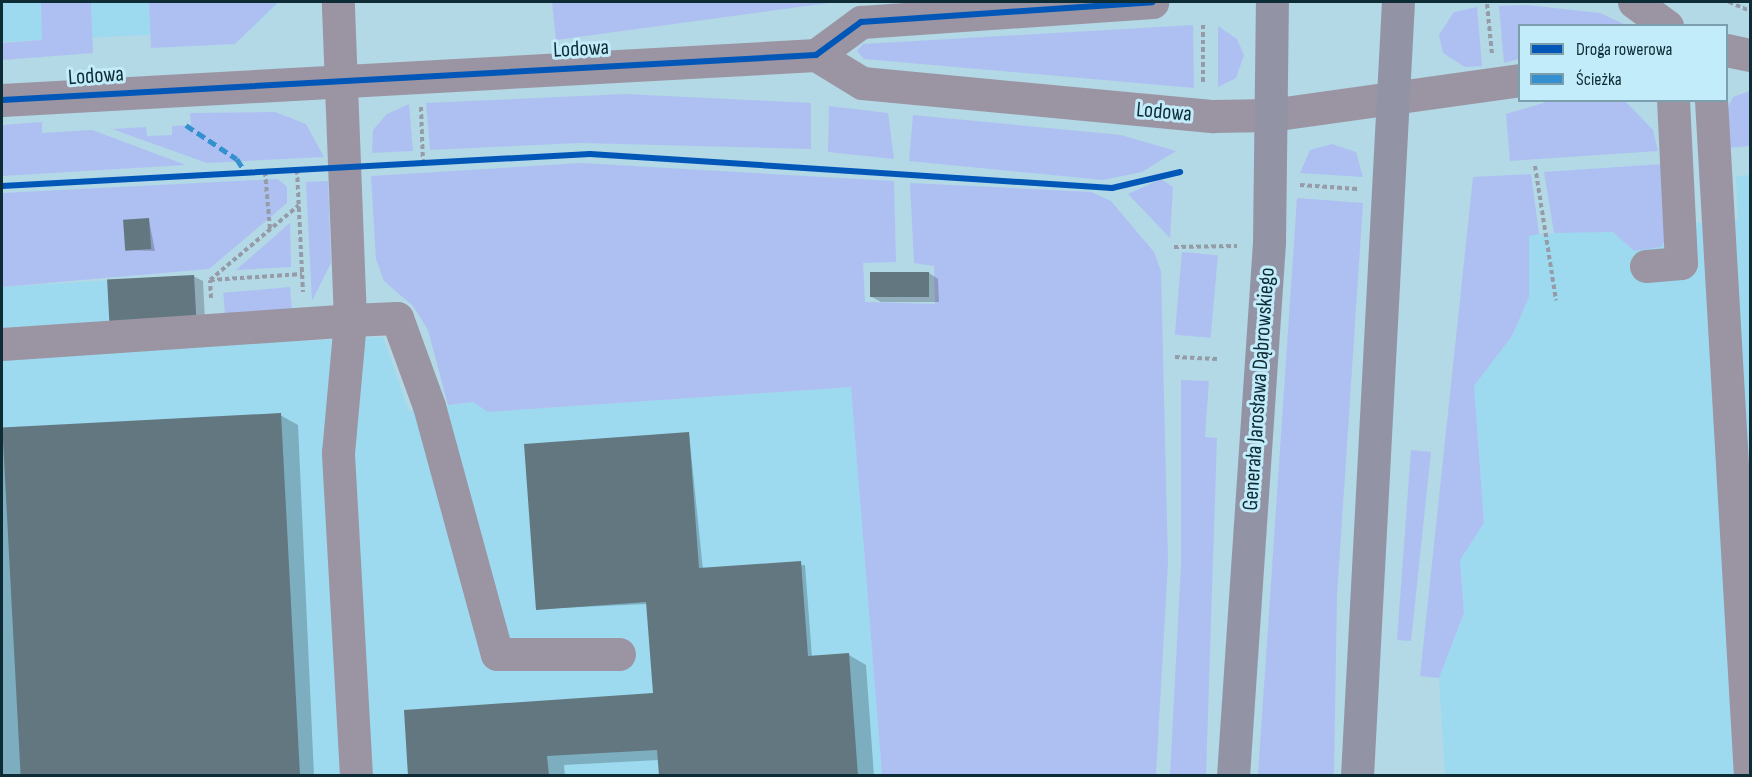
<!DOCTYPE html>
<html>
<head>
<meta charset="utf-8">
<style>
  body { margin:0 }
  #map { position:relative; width:1752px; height:777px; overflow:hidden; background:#b3d8e6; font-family:"Sofia Sans Condensed",sans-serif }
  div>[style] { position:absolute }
  .built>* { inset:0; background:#9ddaf0 }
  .green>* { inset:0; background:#aec0f1; transform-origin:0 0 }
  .shadow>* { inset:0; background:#0003 }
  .building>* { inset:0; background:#62777f; transform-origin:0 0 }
  .path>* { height:4px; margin-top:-2px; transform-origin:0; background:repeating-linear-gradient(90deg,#959ba7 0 4.5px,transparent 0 7.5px) }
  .minor>* { height:33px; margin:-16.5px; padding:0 16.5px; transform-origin:16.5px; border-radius:16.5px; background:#9b95a3 }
  .major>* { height:33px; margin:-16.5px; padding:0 16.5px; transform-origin:16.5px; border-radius:16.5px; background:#9294a5 }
  .quiet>* { height:4.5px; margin-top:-2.25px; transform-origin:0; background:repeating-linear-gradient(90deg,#3590cf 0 9px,transparent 0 13.5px) }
  .cycleway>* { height:6px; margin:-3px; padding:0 3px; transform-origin:3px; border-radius:3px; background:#0057b8 }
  span { translate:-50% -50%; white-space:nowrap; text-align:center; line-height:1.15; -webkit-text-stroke:6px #c3ecfb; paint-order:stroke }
  .street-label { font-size:22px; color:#0e2c35 }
  .frame { position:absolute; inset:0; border:3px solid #0e2c35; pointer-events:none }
  .legend { position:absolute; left:1518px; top:24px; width:210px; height:78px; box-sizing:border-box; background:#c3ecfb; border:2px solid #7b9fac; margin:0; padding:8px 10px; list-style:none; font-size:18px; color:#0e2c35 }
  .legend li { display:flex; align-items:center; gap:12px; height:30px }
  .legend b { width:30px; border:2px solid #7b9fac }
</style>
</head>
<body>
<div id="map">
  <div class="built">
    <i style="clip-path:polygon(2px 2px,279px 2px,250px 30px,2px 42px)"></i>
    <i style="clip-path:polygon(1750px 175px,1750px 775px,1445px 775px,1439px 678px,1464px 614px,1460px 560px,1484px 523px,1474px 386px,1512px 336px,1529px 297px,1529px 235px,1738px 220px,1736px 176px)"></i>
    <i style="clip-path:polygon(194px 275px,197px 346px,383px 337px,409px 411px,473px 402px,488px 412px,851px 387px,882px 775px,2px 776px,2px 287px)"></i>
  </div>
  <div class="green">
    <i style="clip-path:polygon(41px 2px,91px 2px,93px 53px,2px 60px,2px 43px,42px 40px)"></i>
    <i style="clip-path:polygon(149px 2px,278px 2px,235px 44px,151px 48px)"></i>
    <i style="clip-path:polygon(552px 2px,836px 2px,556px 40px)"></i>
    <i style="clip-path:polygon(1527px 5px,1600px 13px,1626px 25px,1520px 26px,1519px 59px,1504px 63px,1499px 6px)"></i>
    <i style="clip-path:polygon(1477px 7px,1482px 66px,1465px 67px,1443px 53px,1439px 35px,1454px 12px)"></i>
    <i style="clip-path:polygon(1193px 25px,1194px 88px,864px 59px,857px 51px,863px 44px)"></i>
    <i style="clip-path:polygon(1218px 26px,1237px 39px,1244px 55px,1236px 78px,1218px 87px)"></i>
    <i style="clip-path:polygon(1750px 91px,1750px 146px,1726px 148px,1728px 107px,1733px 97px)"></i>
    <i style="clip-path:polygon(626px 94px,811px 103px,811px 149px,580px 143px,430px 150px,426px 103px)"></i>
    <i style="clip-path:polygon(1553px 100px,1625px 101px,1653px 130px,1658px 151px,1510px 161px,1506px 114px)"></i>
    <i style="clip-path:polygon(409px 104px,413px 151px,372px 153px,373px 130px,387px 114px)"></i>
    <i style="clip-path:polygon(829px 106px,888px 113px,894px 159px,828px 152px)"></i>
    <i style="clip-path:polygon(275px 112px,306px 124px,324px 157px,207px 163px,112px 129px,146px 127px,147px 136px,172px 135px,172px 126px,191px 125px,190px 113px)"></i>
    <i style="clip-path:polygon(913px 115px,1121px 135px,1176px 151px,1142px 172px,1103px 180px,909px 161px)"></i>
    <i style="clip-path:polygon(42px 122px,42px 133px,92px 130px,186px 165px,2px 176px,2px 125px)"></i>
    <i style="clip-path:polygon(1332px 144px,1356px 152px,1363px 177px,1300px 173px,1310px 150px)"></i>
    <i style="clip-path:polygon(581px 163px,894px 181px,896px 262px,863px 263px,865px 302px,935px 304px,934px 266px,914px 263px,910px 183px,1091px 192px,1111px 201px,1154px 252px,1161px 271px,1168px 563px,1156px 775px,882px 775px,851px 387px,488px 412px,473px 402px,448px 405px,428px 330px,413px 306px,384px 281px,376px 259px,371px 176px)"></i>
    <i style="clip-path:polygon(1662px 164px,1667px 237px,1661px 247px,1634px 251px,1613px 232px,1554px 233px,1544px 172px)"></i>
    <i style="clip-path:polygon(1531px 174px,1539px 234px,1529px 236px,1529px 297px,1512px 336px,1474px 386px,1484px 523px,1460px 560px,1464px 613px,1439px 678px,1420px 676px,1473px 177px)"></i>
    <i style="clip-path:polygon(278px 179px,287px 187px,287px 203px,209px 269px,2px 287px,2px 193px)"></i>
    <i style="clip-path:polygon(1161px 179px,1173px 187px,1170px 238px,1128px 194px)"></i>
    <i style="clip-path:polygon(328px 181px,331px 263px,312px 301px,306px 182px)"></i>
    <i style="clip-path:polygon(1297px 198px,1363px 203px,1337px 596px,1334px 775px,1258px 775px)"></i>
    <i style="clip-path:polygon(290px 223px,291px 267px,236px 270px)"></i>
    <i style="left:1182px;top:252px;width:36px;height:83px;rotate:5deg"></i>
    <i style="left:290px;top:287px;width:24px;height:67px;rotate:85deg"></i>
    <i style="clip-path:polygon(1181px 380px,1209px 381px,1205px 437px,1217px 438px,1206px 775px,1170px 775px,1181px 564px)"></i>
    <i style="clip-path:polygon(1411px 450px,1431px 452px,1411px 641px,1397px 640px)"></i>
  </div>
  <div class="shadow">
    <i style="clip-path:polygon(149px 220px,155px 251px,127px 250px)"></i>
    <i style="clip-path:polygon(929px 273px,938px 279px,939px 302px,881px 302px,872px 297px)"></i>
    <i style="clip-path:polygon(193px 276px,203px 281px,205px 322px,120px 326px)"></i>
    <i style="clip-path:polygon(280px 415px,298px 425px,314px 776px,2px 776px,2px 428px)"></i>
    <i style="clip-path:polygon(689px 433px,703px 570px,805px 565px,812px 657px,849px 655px,866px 665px,874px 776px,660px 776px,659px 760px,564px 765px,565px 776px,410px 776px,654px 694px,647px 604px,538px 609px)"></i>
  </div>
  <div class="building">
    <i style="left:149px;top:218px;width:31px;height:26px;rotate:86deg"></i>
    <i style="left:870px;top:272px;width:59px;height:25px"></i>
    <i style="left:194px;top:275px;width:42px;height:87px;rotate:87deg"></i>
    <i style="left:281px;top:413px;width:363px;height:279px;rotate:87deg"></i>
    <i style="clip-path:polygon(689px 432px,699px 568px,801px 561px,808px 656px,849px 653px,858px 776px,659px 776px,657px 750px,547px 756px,549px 776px,408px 776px,404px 710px,653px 693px,646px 602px,536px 610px,524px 444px)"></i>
  </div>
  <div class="path">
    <i style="left:1729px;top:2px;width:23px;rotate:23deg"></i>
    <i style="left:1487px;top:4px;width:50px;rotate:84.3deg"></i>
    <i style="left:1203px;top:25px;width:58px;rotate:90deg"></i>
    <i style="left:421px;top:107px;width:56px;rotate:88deg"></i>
    <i style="left:1535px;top:166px;width:136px;rotate:81.1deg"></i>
    <i style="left:297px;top:170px;width:122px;rotate:87.2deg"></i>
    <i style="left:265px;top:172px;width:57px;rotate:85deg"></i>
    <i style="left:1300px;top:185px;width:58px;rotate:3.9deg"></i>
    <i style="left:1174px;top:247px;width:63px;rotate:-0.9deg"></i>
    <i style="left:210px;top:280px;width:116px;rotate:-40.1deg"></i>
    <i style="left:211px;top:298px;width:18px;rotate:-93deg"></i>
    <i style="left:210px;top:280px;width:92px;rotate:-3.7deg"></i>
    <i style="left:1175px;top:357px;width:42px;rotate:2.7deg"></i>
  </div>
  <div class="minor">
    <i style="left:1634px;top:2px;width:41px;rotate:36deg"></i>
    <i style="left:1726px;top:50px;width:25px;rotate:12deg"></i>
    <i style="left:816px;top:55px;width:54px;rotate:31.3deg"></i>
    <i style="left:862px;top:83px;width:353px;rotate:5.4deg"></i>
    <i style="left:1213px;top:116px;width:58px;rotate:-1deg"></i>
    <i style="left:1271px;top:115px;width:251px;rotate:-8deg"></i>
    <i style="left:2px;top:100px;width:815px;rotate:-3.16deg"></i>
    <i style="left:816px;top:55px;width:56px;rotate:-36.3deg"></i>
    <i style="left:861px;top:22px;width:292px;rotate:-3.9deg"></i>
    <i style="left:1711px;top:100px;width:677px;rotate:86.7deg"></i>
    <i style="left:1646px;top:266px;width:35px;rotate:-5deg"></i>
    <i style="left:1681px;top:263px;width:163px;rotate:-92.8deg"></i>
    <i style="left:2px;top:344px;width:349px;rotate:-3.9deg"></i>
    <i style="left:350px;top:320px;width:318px;rotate:-92.2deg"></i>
    <i style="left:356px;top:776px;width:324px;rotate:-93.2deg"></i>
    <i style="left:338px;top:453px;width:134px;rotate:-84.8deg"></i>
    <i style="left:350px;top:320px;width:47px;rotate:-2.4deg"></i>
    <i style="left:397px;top:318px;width:94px;rotate:70deg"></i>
    <i style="left:429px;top:406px;width:257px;rotate:74.7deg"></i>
    <i style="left:497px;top:654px;width:122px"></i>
  </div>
  <div class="major">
    <i style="left:1233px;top:776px;width:535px;rotate:-86.14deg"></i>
    <i style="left:1269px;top:242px;width:240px;rotate:-89.3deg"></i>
    <i style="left:1357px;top:776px;width:775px;rotate:-86.97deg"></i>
  </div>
  <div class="quiet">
    <i style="left:186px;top:125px;width:61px;rotate:33.7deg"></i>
    <i style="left:237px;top:159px;width:17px;rotate:57deg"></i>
  </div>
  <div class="cycleway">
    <i style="left:2px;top:100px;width:815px;rotate:-3.16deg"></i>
    <i style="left:816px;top:55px;width:56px;rotate:-36.3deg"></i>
    <i style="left:861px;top:22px;width:292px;rotate:-3.9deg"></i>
    <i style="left:2px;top:186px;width:589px;rotate:-3.12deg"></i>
    <i style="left:590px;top:154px;width:523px;rotate:3.73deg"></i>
    <i style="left:1112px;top:188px;width:70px;rotate:-13.2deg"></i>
  </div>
  <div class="street-label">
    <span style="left:581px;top:49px;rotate:-3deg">Lodowa</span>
    <span style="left:96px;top:76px;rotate:-4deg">Lodowa</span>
    <span style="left:1164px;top:112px;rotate:5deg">Lodowa</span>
    <span style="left:1259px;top:389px;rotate:-86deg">Generała Jarosława Dąbrowskiego</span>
  </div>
  <div class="frame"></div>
  <ul class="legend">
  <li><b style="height:8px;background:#0057b8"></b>Droga rowerowa</li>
  <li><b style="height:8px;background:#3590cf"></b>Ścieżka</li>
  </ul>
</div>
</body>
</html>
